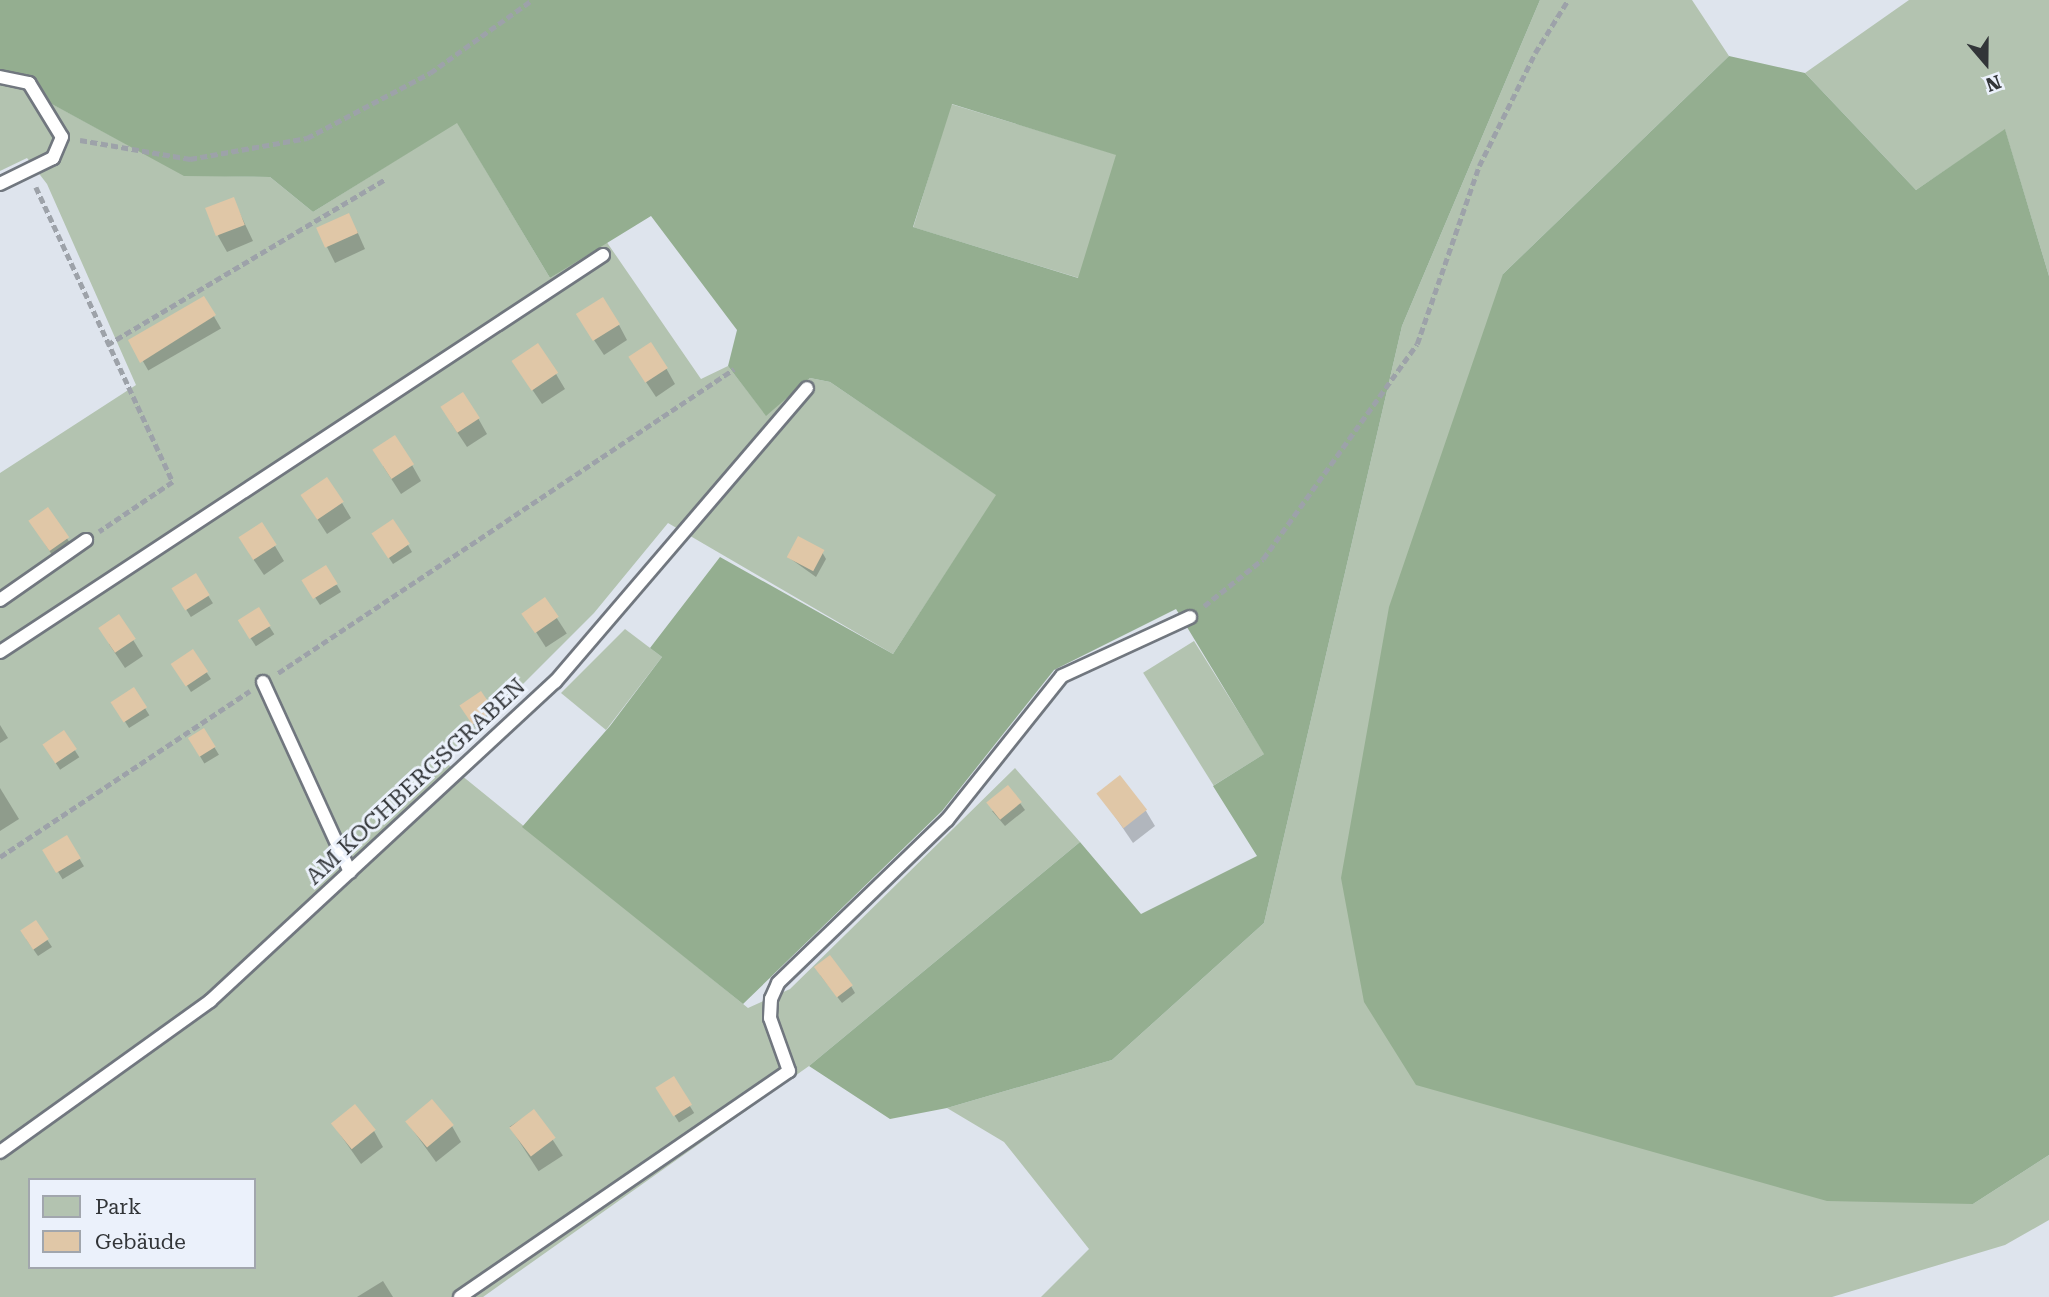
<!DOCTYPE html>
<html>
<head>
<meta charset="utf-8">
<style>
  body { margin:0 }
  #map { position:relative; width:2049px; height:1297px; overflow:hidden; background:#dee4ed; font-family:"Roboto Serif",serif }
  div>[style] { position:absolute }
  .green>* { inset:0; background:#b3c3b0; transform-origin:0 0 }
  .forest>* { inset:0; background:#94ae90 }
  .shadow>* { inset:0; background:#0003; transform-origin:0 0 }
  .building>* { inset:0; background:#e0c7a7; transform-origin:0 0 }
  .path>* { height:4.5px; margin-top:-2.25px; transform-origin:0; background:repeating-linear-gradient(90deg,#9da2a9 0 7px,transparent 0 10.5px) }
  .roads { filter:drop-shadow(2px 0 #71777f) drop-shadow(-2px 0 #71777f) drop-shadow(0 2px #71777f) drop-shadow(0 -2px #71777f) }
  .lane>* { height:12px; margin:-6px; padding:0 6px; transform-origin:6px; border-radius:6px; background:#fff }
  span { translate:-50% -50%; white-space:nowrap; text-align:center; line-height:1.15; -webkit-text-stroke:6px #ebf1fb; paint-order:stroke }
  .street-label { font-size:23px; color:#323538 }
  .legend { position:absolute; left:28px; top:1178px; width:228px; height:91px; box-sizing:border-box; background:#ebf1fb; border:2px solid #a1a6ad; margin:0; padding:9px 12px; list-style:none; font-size:21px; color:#323538 }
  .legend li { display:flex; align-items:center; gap:14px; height:35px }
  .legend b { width:35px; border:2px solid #a1a6ad }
  .north { position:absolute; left:1951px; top:28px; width:70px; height:70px; -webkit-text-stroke:5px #ebf1fb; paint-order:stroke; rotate:160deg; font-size:19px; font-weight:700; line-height:28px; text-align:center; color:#323538 }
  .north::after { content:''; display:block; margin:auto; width:24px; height:32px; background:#323538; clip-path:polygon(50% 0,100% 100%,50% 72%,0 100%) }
</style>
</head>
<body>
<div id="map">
  <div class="green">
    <i style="clip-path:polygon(1540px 0,1692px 0,1729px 56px,1503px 274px,1973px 1204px,2049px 1155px,2049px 1220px,2005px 1245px,1832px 1297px,1041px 1297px,1089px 1249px,1004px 1142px,947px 1108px,1112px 1060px,1264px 923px,1402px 326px)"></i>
    <i style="clip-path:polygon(1909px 0,2049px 0,2049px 276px,2005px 130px,1916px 190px,1805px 73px)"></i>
    <i style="clip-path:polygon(evenodd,0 83px,15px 84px,184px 175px,270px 177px,313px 212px,457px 122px,550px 278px,606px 241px,701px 379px,728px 366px,766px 415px,810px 378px,830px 382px,997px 495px,893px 654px,668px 523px,594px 613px,445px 762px,748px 1008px,790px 989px,1015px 768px,1080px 842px,809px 1066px,483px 1297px,0 1297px,0 473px,136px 385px,47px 184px,27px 158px,0 171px,0 83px,30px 1180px,254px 1180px,254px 1267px,30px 1267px,30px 1180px)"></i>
    <i style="left:951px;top:104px;width:174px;height:129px;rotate:17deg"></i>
    <i style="clip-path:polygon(625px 629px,662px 657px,606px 730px,561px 693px)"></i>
    <i style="left:1194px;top:641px;width:133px;height:60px;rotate:58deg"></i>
  </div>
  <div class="forest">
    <i style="clip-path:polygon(evenodd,0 0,1540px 0,1402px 326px,1264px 923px,1112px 1060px,947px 1108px,890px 1119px,809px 1066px,1080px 842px,1141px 914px,1257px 856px,1213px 786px,1264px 754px,1176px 609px,1054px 670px,942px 811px,743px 1004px,522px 827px,610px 726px,662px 657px,650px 648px,720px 557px,893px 654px,996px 495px,830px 382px,810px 378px,766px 416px,728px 366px,737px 330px,651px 216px,550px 278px,457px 123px,313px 212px,270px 177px,184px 176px,15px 84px,0 83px,0 0,952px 104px,1116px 155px,1078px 278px,913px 227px,952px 104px)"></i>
    <i style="clip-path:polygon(1729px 56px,1805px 73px,1916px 190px,2005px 129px,2049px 276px,2049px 1155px,1973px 1204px,1827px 1201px,1416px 1085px,1364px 1002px,1341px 878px,1389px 607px,1503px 274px)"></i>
  </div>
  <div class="shadow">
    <i style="clip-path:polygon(233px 199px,253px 241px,227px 252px,218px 236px)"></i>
    <i style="clip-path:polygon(318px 229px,357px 231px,365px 249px,335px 263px)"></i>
    <i style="left:204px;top:299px;width:34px;height:84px;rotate:60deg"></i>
    <i style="clip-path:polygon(619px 325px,627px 340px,604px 355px,588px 331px)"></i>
    <i style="clip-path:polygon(666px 368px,675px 384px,656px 397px,640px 373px)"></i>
    <i style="clip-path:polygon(556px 374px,565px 389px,542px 404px,523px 376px)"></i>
    <i style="clip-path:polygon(478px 418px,487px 434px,467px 447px,451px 423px)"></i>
    <i style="clip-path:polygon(412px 465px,421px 481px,401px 494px,383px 466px)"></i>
    <i style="clip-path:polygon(342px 503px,351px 518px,327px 534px,312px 511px)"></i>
    <i style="clip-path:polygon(48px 509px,77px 554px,59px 566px,40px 536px)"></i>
    <i style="clip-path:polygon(378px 541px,408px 545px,412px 552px,393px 564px)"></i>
    <i style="clip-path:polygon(275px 546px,284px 561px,264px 575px,249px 553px)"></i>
    <i style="clip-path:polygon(822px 552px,826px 559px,816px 577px,788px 557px)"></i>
    <i style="left:196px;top:576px;width:32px;height:26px;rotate:58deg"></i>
    <i style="clip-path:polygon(337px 585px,341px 592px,320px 605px,309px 588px)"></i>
    <i style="left:545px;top:600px;width:40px;height:25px;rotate:57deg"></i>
    <i style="left:258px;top:609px;width:30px;height:22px;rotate:57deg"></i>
    <i style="clip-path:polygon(119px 617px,143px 656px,125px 668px,109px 644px)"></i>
    <i style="clip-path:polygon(193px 652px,211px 679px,191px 692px,178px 671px)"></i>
    <i style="left:133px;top:689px;width:31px;height:24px;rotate:58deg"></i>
    <i style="clip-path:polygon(492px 711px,496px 718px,478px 731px,466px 714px)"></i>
    <i style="clip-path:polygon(0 725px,8px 738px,0 743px)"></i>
    <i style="left:204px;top:730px;width:29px;height:17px;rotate:59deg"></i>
    <i style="left:63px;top:732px;width:30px;height:23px;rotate:57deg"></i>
    <i style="clip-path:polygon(0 788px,19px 819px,0 831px)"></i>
    <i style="clip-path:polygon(1099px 793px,1146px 811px,1155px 826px,1133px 843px)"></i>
    <i style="clip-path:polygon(1020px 803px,1025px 810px,1005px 826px,992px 811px)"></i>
    <i style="left:67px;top:838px;width:33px;height:25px;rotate:59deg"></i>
    <i style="clip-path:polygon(36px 923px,52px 947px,38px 956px,26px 939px)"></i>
    <i style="clip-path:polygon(820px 975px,851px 986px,855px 993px,842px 1003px)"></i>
    <i style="left:673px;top:1079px;width:40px;height:18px;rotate:58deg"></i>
    <i style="left:534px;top:1111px;width:53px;height:29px;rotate:57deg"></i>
    <i style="clip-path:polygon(407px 1122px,452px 1126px,461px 1142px,436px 1162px)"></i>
    <i style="clip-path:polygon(332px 1123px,374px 1131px,383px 1147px,361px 1164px)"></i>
    <i style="clip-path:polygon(383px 1281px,393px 1297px,357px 1297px)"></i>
  </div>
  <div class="building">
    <i style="left:234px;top:197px;width:30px;height:31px;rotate:69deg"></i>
    <i style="left:349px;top:213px;width:22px;height:36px;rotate:66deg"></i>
    <i style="clip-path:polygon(204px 296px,216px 315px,140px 363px,128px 340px)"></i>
    <i style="left:603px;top:297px;width:32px;height:32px;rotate:58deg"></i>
    <i style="left:651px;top:342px;width:31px;height:27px;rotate:57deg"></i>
    <i style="left:538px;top:343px;width:36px;height:32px;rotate:56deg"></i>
    <i style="left:463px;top:392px;width:31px;height:27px;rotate:57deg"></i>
    <i style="left:395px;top:435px;width:35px;height:27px;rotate:57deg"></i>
    <i style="left:327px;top:477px;width:30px;height:32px;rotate:56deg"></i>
    <i style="left:48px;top:507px;width:37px;height:24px;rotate:55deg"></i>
    <i style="left:393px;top:519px;width:30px;height:26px;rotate:56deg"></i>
    <i style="left:262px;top:522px;width:27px;height:28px;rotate:57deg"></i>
    <i style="left:798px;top:536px;width:30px;height:24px;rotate:28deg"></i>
    <i style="left:326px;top:565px;width:22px;height:29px;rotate:58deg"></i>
    <i style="left:196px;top:573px;width:26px;height:29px;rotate:58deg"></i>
    <i style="left:545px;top:597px;width:24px;height:29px;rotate:55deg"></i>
    <i style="left:259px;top:607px;width:22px;height:25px;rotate:58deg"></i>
    <i style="left:119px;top:614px;width:30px;height:25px;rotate:56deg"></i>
    <i style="left:193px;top:649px;width:27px;height:27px;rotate:56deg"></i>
    <i style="left:134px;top:687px;width:24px;height:28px;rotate:57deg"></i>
    <i style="left:481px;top:691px;width:23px;height:26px;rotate:56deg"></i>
    <i style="left:204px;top:728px;width:22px;height:19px;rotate:58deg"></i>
    <i style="left:64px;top:730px;width:23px;height:26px;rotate:56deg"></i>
    <i style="left:1120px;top:775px;width:44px;height:30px;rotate:52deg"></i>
    <i style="left:1008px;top:785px;width:22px;height:28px;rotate:51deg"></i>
    <i style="left:67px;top:835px;width:27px;height:29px;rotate:59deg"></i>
    <i style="left:36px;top:920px;width:23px;height:19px;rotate:56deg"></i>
    <i style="left:830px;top:955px;width:38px;height:20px;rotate:53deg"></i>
    <i style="left:674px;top:1076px;width:34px;height:22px;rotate:58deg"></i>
    <i style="left:432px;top:1099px;width:34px;height:35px;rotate:50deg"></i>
    <i style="left:355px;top:1104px;width:33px;height:31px;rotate:51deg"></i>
    <i style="left:534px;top:1109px;width:36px;height:31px;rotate:53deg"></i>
  </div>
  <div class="path">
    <i style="left:80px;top:140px;width:112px;rotate:9.8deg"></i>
    <i style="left:190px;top:159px;width:119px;rotate:-10.2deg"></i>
    <i style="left:307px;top:138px;width:139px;rotate:-27.9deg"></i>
    <i style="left:430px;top:73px;width:125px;rotate:-35.6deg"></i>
    <i style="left:36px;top:187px;width:325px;rotate:65.1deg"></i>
    <i style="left:173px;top:482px;width:89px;rotate:146deg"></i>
    <i style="left:107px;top:345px;width:325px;rotate:-30.8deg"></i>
    <i style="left:1204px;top:606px;width:75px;rotate:-38.5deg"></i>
    <i style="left:1263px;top:559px;width:264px;rotate:-54.4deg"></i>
    <i style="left:1417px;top:344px;width:188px;rotate:-70.8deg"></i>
    <i style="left:1479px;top:166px;width:126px;rotate:-63.6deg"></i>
    <i style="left:1535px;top:53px;width:62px;rotate:-58.1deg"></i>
    <i style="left:278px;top:673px;width:548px;rotate:-33.69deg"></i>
    <i style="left:0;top:857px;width:300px;rotate:-33.6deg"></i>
  </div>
  <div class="roads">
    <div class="lane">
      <i style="left:0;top:77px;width:30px;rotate:12deg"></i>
      <i style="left:29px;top:83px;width:63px;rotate:58.6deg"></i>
      <i style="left:62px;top:137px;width:23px;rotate:113deg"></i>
      <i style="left:53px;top:158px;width:59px;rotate:153.9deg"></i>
      <i style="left:0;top:600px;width:105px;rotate:-34.9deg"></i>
      <i style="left:0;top:652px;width:722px;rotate:-33.36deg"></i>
      <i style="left:263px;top:682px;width:209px;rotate:65.4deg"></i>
      <i style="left:0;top:1152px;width:259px;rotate:-35.7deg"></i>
      <i style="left:210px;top:1001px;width:470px;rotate:-42.8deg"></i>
      <i style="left:555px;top:682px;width:387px;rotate:-49.4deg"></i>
      <i style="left:460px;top:1297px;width:399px;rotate:-34.5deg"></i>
      <i style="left:789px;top:1071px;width:56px;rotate:-109.7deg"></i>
      <i style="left:770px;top:1018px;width:19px;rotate:-87deg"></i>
      <i style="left:771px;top:999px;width:17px;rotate:-66deg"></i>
      <i style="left:778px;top:983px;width:235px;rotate:-44deg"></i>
      <i style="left:947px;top:820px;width:184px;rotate:-51.4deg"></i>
      <i style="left:1062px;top:676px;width:141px;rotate:-24.7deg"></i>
    </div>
  </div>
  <div class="street-label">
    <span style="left:416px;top:782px;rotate:-43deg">AM KOCHBERGSGRABEN</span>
  </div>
  <ul class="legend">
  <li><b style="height:19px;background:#b3c3b0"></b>Park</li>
  <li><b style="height:19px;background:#e0c7a7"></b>Gebäude</li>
  </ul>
  <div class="north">N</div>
</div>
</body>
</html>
